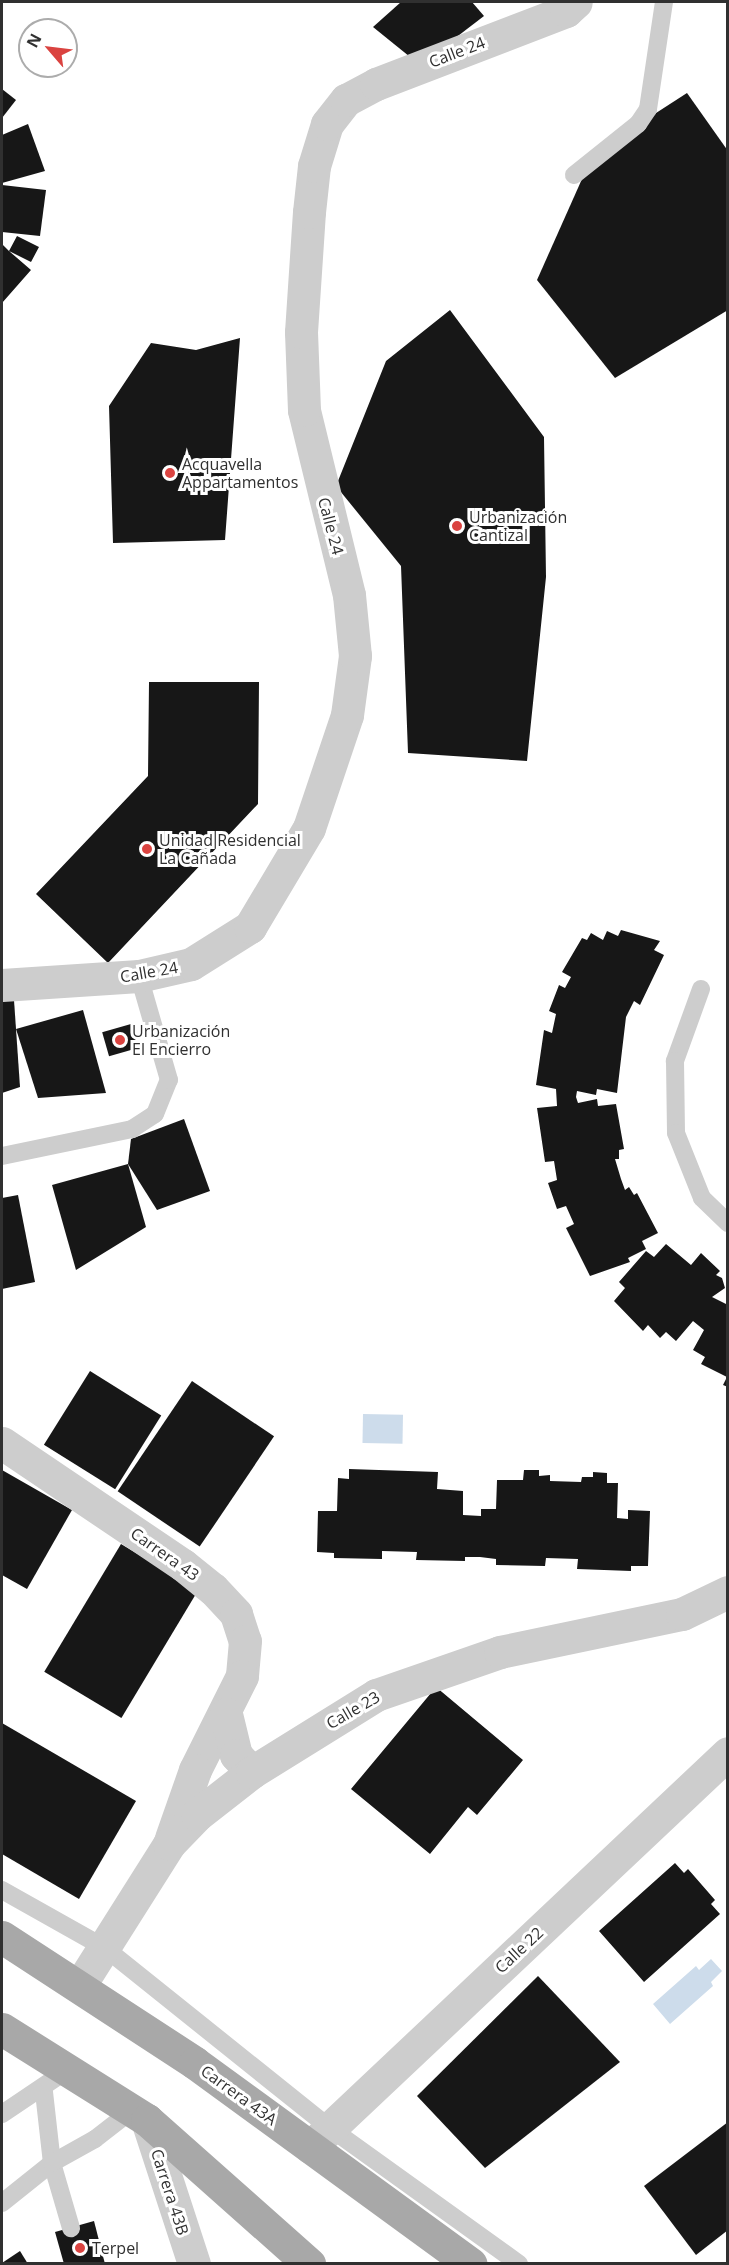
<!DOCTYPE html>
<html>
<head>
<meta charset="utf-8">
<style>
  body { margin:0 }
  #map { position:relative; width:729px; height:2265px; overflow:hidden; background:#fff; font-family:"Open Sans",sans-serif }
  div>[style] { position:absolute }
  .water>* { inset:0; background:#cddceb; transform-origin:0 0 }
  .building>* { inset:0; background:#171717; transform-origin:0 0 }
  .lane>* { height:18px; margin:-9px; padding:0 9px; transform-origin:9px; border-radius:9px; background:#cdcdcd }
  .street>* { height:33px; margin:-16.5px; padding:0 16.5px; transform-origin:16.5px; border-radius:16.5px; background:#cdcdcd }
  .primary>* { height:33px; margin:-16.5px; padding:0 16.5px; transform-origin:16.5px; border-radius:16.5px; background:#a8a8a8 }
  .dots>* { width:16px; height:16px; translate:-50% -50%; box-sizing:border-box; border:3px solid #fff; border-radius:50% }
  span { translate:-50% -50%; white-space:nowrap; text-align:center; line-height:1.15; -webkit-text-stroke:6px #fff; paint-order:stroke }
  .street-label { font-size:16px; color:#303030 }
  .poi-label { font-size:16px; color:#303030 }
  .left { translate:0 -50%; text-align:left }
  .frame { position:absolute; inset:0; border:3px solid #303030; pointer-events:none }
  .north { position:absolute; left:18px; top:18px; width:60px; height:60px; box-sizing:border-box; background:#fff; border:2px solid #acacac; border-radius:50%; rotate:298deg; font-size:16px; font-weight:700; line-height:24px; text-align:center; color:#303030 }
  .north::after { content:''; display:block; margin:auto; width:21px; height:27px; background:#da4340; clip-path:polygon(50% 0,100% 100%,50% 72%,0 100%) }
</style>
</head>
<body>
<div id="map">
  <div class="water">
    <i style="left:363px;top:1414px;width:40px;height:29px;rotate:1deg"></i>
    <i style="clip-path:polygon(711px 1959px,722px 1971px,711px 1982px,713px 1986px,670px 2024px,653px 2004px,696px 1966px,699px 1970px)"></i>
  </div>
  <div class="building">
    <i style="clip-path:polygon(401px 2px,472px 2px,484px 16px,420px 65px,373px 27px)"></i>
    <i style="clip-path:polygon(2px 89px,16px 100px,2px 118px)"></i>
    <i style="clip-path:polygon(687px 93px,728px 151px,728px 310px,615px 378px,537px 280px,586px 170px,639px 124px)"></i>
    <i style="clip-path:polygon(28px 124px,45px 171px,2px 183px,2px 135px)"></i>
    <i style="clip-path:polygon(2px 185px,46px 190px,40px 236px,2px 232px)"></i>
    <i style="clip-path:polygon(17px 236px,39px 247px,31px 262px,9px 251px,31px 270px,2px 303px,2px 244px,9px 251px)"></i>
    <i style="clip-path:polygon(450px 310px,544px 437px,546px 577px,527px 761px,408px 753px,401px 566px,336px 486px,386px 361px)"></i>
    <i style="clip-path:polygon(240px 338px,225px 540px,113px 543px,109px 406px,151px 343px,196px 350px)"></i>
    <i style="clip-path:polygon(149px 682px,259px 682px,258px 804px,108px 963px,36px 894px,148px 776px)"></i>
    <i style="clip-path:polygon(621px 930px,660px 941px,654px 950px,664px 955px,640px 1005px,634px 1001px,626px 1017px,617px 1093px,597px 1089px,596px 1095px,577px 1091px,576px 1097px,578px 1103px,597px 1099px,598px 1106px,616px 1104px,624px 1149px,619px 1150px,619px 1159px,615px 1159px,621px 1179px,625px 1190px,629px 1187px,634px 1195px,637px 1193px,658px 1233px,642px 1241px,646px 1249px,628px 1258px,630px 1262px,590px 1276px,566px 1228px,574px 1224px,566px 1206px,557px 1209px,548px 1183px,557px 1180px,554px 1161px,545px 1162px,537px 1108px,557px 1106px,556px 1089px,536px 1085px,544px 1030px,552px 1033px,556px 1014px,549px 1011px,559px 985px,565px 988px,571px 977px,562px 972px,582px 938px,587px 940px,591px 933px,603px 940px,607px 931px,618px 936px)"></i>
    <i style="clip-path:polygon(2px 1000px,14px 1000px,20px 1087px,2px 1093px)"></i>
    <i style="clip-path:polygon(83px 1010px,106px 1093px,38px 1098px,16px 1029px)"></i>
    <i style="left:131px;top:1024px;width:25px;height:30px;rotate:74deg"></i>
    <i style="clip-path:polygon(184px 1119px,210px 1191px,157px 1210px,128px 1164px,131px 1139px)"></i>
    <i style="clip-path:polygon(128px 1164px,146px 1227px,76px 1270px,52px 1185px)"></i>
    <i style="clip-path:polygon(18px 1195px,35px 1282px,2px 1289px,2px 1198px)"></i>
    <i style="clip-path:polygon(666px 1244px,691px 1265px,701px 1253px,720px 1271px,716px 1275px,722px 1278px,725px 1288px,712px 1297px,728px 1305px,728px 1387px,723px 1385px,727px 1377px,701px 1364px,705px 1357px,693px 1350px,704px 1330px,693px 1321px,676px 1341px,666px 1332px,660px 1338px,648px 1325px,643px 1331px,614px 1301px,625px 1288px,619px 1282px,646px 1251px,654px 1257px)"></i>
    <i style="left:90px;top:1371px;width:84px;height:87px;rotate:32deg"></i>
    <i style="left:192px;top:1381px;width:99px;height:133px;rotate:34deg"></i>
    <i style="clip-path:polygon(349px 1469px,438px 1472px,437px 1489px,463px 1491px,463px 1515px,481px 1516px,481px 1509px,496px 1509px,497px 1480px,523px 1480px,524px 1470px,539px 1470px,539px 1476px,550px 1475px,550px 1481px,581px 1482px,582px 1477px,593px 1477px,593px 1472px,607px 1473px,607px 1483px,618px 1483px,617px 1518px,628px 1519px,628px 1510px,650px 1511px,648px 1566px,631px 1566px,631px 1571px,577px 1569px,578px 1559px,546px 1558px,545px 1566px,496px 1565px,496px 1559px,480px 1557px,465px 1557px,465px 1561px,416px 1560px,417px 1552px,382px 1551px,382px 1559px,334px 1558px,334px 1553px,317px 1552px,318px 1511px,337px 1511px,338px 1478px,349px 1479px)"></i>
    <i style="clip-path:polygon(2px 1470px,72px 1510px,27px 1589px,2px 1575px)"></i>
    <i style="left:121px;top:1544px;width:90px;height:149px;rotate:31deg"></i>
    <i style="clip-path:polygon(436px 1687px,523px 1760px,477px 1815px,468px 1807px,430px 1854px,351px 1789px)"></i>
    <i style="clip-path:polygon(2px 1723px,136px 1801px,79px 1899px,2px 1854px)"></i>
    <i style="clip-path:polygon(675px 1863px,684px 1873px,688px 1869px,715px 1900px,711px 1904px,720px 1914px,644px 1982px,599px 1931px)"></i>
    <i style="clip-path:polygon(538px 1976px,620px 2062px,485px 2168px,417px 2096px)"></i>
    <i style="clip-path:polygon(728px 2122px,728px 2230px,696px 2255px,644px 2186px)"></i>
    <i style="clip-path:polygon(94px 2221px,105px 2264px,64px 2264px,55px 2232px)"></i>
    <i style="clip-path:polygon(20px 2251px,28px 2264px,2px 2264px,2px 2263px)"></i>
  </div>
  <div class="lane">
    <i style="left:574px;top:175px;width:82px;rotate:-38.6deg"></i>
    <i style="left:638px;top:124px;width:18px;rotate:-56deg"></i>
    <i style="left:648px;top:109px;width:108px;rotate:-81.5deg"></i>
    <i style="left:701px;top:989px;width:77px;rotate:109.9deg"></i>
    <i style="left:675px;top:1061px;width:72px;rotate:89.2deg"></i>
    <i style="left:676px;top:1133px;width:70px;rotate:68.2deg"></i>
    <i style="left:702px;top:1198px;width:36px;rotate:44deg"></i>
    <i style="left:2px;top:1156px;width:133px;rotate:-11.7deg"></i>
    <i style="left:132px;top:1129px;width:27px;rotate:-33deg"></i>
    <i style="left:155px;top:1114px;width:37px;rotate:-68deg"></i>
    <i style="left:169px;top:1080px;width:108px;rotate:-106.1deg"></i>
    <i style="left:2px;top:1890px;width:118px;rotate:29.4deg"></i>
    <i style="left:105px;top:1948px;width:288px;rotate:38.7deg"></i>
    <i style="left:330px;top:2128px;width:233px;rotate:35.7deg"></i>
    <i style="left:44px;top:2092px;width:71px;rotate:83.6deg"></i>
    <i style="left:52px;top:2163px;width:68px;rotate:73.7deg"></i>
    <i style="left:2px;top:2114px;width:81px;rotate:-33.9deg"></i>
    <i style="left:2px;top:2203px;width:64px;rotate:-38.7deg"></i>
    <i style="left:52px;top:2163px;width:49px;rotate:-29.2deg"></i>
    <i style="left:95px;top:2139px;width:46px;rotate:-37.9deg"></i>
  </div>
  <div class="street">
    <i style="left:2px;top:985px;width:137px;rotate:-3.8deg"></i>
    <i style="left:139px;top:976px;width:53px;rotate:-13deg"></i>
    <i style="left:191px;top:964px;width:70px;rotate:-32.1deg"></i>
    <i style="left:250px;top:927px;width:115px;rotate:-59.2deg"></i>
    <i style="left:309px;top:828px;width:119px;rotate:-71.4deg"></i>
    <i style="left:347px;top:715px;width:60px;rotate:-82.3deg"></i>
    <i style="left:355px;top:656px;width:61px;rotate:-95.6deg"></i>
    <i style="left:349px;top:595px;width:190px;rotate:-103.7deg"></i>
    <i style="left:304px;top:410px;width:78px;rotate:-92.2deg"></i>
    <i style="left:301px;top:332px;width:120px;rotate:-86.2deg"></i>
    <i style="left:309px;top:212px;width:46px;rotate:-83.8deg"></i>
    <i style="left:314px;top:166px;width:44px;rotate:-72.8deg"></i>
    <i style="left:327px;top:124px;width:31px;rotate:-52deg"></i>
    <i style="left:346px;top:100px;width:34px;rotate:-28deg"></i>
    <i style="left:376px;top:84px;width:204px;rotate:-21deg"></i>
    <i style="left:566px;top:11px;width:13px;rotate:-42deg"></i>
    <i style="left:2px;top:1443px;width:218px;rotate:34deg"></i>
    <i style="left:183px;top:1565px;width:38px;rotate:39deg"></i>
    <i style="left:213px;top:1589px;width:34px;rotate:47deg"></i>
    <i style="left:236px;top:1614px;width:28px;rotate:72deg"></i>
    <i style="left:245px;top:1641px;width:35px;rotate:95deg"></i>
    <i style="left:242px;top:1676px;width:105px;rotate:116.6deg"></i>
    <i style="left:195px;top:1770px;width:72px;rotate:109.4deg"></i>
    <i style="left:226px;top:1714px;width:42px;rotate:76.3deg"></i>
    <i style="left:236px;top:1755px;width:23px;rotate:47deg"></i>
    <i style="left:80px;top:1985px;width:167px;rotate:-57.7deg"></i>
    <i style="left:169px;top:1844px;width:40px;rotate:-46deg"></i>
    <i style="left:197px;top:1815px;width:70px;rotate:-38deg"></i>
    <i style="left:252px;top:1772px;width:146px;rotate:-31.8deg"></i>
    <i style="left:376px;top:1695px;width:131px;rotate:-19.1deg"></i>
    <i style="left:500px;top:1652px;width:186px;rotate:-11.8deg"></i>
    <i style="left:682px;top:1614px;width:51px;rotate:-25.6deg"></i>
    <i style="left:147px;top:2120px;width:151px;rotate:71.9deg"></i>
    <i style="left:310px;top:2147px;width:574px;rotate:-43.31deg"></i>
  </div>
  <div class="primary">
    <i style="left:2px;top:1937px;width:230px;rotate:33.1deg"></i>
    <i style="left:195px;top:2063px;width:341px;rotate:36.1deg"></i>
    <i style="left:2px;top:2029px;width:171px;rotate:32.1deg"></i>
    <i style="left:147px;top:2120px;width:217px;rotate:41.6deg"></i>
  </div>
  <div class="dots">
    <i style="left:170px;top:473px;background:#da4340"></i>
    <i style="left:457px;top:526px;background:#da4340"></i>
    <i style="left:147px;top:849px;background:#da4340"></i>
    <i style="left:120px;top:1040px;background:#da4340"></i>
    <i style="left:80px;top:2248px;background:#da4340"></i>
  </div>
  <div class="street-label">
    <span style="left:457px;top:52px;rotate:-21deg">Calle 24</span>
    <span style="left:331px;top:526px;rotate:75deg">Calle 24</span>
    <span style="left:149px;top:972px;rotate:-10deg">Calle 24</span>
    <span style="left:165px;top:1554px;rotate:35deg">Carrera 43</span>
    <span style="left:353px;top:1710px;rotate:-30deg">Calle 23</span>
    <span style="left:519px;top:1950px;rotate:-43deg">Calle 22</span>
    <span style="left:239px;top:2095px;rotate:36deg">Carrera 43A</span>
    <span style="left:170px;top:2192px;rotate:72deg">Carrera 43B</span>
  </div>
  <div class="poi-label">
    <span class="left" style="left:182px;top:473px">Acquavella<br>Appartamentos</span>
    <span class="left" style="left:469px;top:526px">Urbanización<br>Cantizal</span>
    <span class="left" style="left:159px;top:849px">Unidad Residencial<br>La Cañada</span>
    <span class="left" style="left:132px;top:1040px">Urbanización<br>El Encierro</span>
    <span class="left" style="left:92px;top:2248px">Terpel</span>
  </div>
  <div class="frame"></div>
  <div class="north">N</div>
</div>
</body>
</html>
